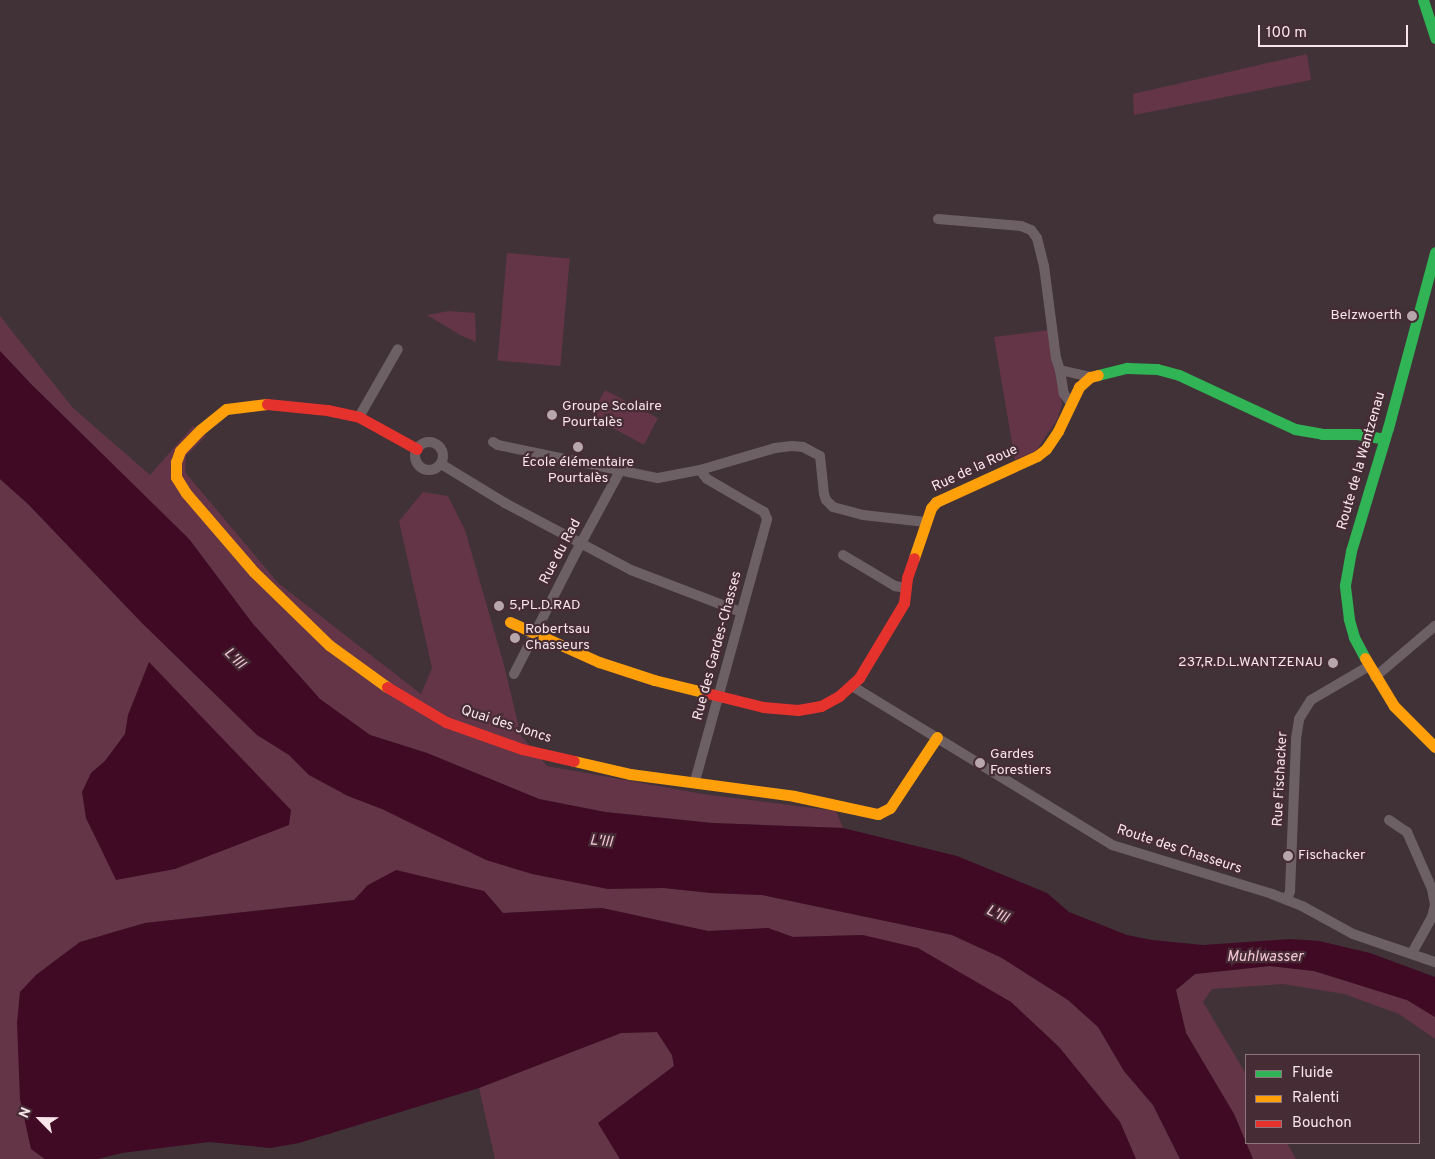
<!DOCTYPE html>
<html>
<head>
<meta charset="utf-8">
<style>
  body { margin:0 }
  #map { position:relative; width:1435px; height:1159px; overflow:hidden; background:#403237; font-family:Overpass,sans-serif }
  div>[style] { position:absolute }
  .green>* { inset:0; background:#633547; transform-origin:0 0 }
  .water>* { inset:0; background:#400a24 }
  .street>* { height:10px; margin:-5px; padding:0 5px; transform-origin:5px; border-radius:5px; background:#6d6065 }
  .street>.ring { margin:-5px; padding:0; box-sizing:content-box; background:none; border:10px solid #6d6065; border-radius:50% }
  .fast>* { height:11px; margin:-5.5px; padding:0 5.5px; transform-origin:5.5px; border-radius:5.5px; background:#30b455 }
  .slow>* { height:11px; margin:-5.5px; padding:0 5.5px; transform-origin:5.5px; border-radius:5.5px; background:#ff9f0a }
  .jam>* { height:11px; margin:-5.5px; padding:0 5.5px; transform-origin:5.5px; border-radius:5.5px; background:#e5322d }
  .dots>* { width:14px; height:14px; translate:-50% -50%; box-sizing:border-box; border:2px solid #462c35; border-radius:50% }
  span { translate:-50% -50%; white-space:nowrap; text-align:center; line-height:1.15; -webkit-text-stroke:4.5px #462c35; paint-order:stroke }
  .poi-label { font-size:14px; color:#f7e5ea }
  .right { translate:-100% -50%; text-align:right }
  .left { translate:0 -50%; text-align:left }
  .street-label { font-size:14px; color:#f7e5ea }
  .water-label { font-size:15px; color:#f5c6d6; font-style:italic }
  .legend { position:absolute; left:1245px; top:1054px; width:175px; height:90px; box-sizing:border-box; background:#462c35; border:1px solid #8d767d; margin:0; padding:6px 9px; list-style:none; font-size:15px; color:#f7e5ea }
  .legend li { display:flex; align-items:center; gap:10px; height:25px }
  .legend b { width:25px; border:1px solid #8d767d }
  .north { position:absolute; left:15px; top:1094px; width:50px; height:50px; -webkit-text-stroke:4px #462c35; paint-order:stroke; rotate:293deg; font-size:14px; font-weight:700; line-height:20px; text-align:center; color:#f7e5ea }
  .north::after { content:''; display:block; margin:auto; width:18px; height:22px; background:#f7e5ea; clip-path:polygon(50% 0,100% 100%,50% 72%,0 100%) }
  .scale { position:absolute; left:1258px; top:25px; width:150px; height:22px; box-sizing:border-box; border:2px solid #f7e5ea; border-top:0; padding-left:6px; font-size:15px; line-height:18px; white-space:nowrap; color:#f7e5ea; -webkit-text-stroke:4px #462c35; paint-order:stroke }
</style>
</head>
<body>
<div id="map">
  <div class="green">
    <i style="clip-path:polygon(1307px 54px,1311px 80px,1134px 115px,1133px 94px)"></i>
    <i style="left:507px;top:253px;width:63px;height:108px;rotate:5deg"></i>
    <i style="clip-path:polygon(449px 311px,475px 313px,476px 342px,460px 335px,427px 315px)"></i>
    <i style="clip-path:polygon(0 316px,73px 408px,150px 475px,193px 426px,206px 436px,186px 456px,185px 472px,278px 583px,421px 694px,432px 668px,399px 521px,423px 492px,448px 496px,465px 530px,504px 665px,521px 736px,547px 766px,703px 794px,836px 811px,843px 828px,712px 823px,605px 812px,539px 799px,427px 753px,370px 735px,320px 699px,253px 624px,189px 539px,30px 383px,0 351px)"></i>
    <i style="clip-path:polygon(1049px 330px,1062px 405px,1057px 420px,1036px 451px,1015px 460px,994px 337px)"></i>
    <i style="left:605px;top:390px;width:60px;height:30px;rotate:28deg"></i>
    <i style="clip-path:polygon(evenodd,0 479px,28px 504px,142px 623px,257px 735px,289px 755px,309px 775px,348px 796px,382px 809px,664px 888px,711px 893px,762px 895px,952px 935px,1002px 958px,1068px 1000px,1098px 1027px,1124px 1071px,1153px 1105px,1180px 1159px,1136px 1159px,1120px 1122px,1059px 1047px,1011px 1002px,863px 935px,793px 937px,767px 928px,708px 931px,602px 908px,503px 913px,484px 891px,368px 885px,354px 900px,145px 923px,80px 942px,36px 975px,31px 1149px,45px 1159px,0 1159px,0 479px,125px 734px,93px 832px,86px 818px,91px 773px,105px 761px,125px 734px)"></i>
    <i style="clip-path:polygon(1270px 966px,1314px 971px,1407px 1000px,1435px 1017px,1435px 1039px,1399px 1014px,1344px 994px,1283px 984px,1212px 989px,1203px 1002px,1246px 1074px,1246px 1143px,1287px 1143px,1296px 1159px,1253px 1159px,1234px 1114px,1186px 1033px,1176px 990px,1195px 974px)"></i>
    <i style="clip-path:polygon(657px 1032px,672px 1055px,674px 1066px,598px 1123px,620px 1159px,495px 1159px,479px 1088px,621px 1033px)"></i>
  </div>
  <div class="water">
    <i style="clip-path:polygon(0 351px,30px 383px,189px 539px,253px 624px,320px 699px,370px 735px,427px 753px,539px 799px,605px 812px,712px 823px,843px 828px,957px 856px,1047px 893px,1069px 912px,1127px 935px,1152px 940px,1203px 945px,1290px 939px,1319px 941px,1370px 953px,1435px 977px,1435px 1017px,1407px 1000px,1314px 971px,1270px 966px,1195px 974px,1176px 990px,1186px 1033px,1234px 1114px,1253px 1159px,1180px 1159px,1153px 1105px,1124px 1071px,1098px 1027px,1068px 1000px,1002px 958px,952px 935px,762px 895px,711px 893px,664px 888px,608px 889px,532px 874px,486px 860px,382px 809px,348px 796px,309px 775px,289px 755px,257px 735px,142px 623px,28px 504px,0 479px)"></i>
    <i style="clip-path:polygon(149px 662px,291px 810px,289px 825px,175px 869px,116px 880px,86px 818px,82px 792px,91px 773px,105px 761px,125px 734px,128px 715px)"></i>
    <i style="clip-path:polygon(396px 870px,484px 891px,503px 913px,602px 908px,708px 931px,768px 928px,793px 937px,863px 935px,918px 948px,1011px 1002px,1059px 1047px,1120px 1122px,1136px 1159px,620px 1159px,598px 1123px,674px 1066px,672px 1055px,657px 1032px,621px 1033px,479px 1088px,299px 1143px,270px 1148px,209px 1142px,122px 1153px,98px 1159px,45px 1159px,31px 1149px,20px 1099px,17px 1023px,20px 992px,36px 975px,80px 942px,145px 923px,354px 900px,368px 885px)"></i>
  </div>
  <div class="street">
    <i style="left:938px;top:219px;width:83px;rotate:4.8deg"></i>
    <i style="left:1021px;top:226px;width:11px;rotate:22deg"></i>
    <i style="left:1031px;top:230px;width:10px;rotate:53deg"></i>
    <i style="left:1037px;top:238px;width:29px;rotate:76deg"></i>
    <i style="left:1044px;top:266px;width:93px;rotate:82.6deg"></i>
    <i style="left:1056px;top:358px;width:13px;rotate:72deg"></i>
    <i style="left:1060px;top:370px;width:24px;rotate:81deg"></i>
    <i style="left:1064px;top:394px;width:10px;rotate:53deg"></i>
    <i style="left:1060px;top:370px;width:31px;rotate:13deg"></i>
    <i style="left:359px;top:417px;width:78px;rotate:-60.2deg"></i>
    <i class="ring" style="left:415px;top:442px;width:18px;height:18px"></i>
    <i style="left:493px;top:442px;width:6px;rotate:31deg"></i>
    <i style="left:498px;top:445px;width:163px;rotate:11.7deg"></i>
    <i style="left:658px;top:478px;width:43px;rotate:-10.8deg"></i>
    <i style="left:700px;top:470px;width:78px;rotate:-16.3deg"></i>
    <i style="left:775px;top:448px;width:17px;rotate:-7deg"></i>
    <i style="left:792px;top:446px;width:11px;rotate:5deg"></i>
    <i style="left:803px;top:447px;width:19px;rotate:28deg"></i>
    <i style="left:820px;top:456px;width:38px;rotate:84deg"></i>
    <i style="left:824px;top:494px;width:6px;rotate:72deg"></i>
    <i style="left:826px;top:500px;width:10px;rotate:45deg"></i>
    <i style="left:833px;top:507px;width:31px;rotate:15deg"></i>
    <i style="left:863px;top:515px;width:63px;rotate:6.3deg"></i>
    <i style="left:441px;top:464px;width:75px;rotate:31.4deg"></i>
    <i style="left:505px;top:503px;width:143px;rotate:28deg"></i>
    <i style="left:631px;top:570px;width:118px;rotate:20.9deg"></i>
    <i style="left:843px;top:555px;width:61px;rotate:30.8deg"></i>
    <i style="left:895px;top:586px;width:10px;rotate:11deg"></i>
    <i style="left:514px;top:674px;width:130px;rotate:-63deg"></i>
    <i style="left:573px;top:558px;width:99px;rotate:-61.6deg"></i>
    <i style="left:1375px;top:677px;width:79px;rotate:-40.4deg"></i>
    <i style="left:852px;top:686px;width:305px;rotate:31.4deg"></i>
    <i style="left:1112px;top:845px;width:167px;rotate:17deg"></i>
    <i style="left:1272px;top:894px;width:32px;rotate:22deg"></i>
    <i style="left:1302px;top:906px;width:58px;rotate:28.8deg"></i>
    <i style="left:1353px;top:934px;width:87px;rotate:18.9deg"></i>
    <i style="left:695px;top:781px;width:272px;rotate:-74.6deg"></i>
    <i style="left:767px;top:519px;width:8px;rotate:-113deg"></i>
    <i style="left:764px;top:512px;width:66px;rotate:-149.9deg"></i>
    <i style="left:707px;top:479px;width:11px;rotate:-128deg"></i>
    <i style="left:1389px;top:820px;width:22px;rotate:34deg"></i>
    <i style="left:1407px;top:832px;width:62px;rotate:66.3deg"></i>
    <i style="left:1432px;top:889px;width:16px;rotate:79deg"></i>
    <i style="left:1435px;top:905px;width:12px;rotate:104deg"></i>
    <i style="left:1432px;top:917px;width:41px;rotate:119.1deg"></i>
    <i style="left:1287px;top:899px;width:9px;rotate:-69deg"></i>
    <i style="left:1290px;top:891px;width:152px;rotate:-87.7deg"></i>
    <i style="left:1296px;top:739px;width:20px;rotate:-81deg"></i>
    <i style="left:1299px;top:719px;width:22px;rotate:-58deg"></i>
    <i style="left:1311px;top:700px;width:67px;rotate:-30.4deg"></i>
  </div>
  <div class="fast">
    <i style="left:1423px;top:0;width:40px;rotate:72deg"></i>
    <i style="left:1098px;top:375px;width:30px;rotate:-14deg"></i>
    <i style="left:1127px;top:368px;width:30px;rotate:2deg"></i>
    <i style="left:1157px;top:369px;width:23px;rotate:15deg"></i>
    <i style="left:1179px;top:375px;width:128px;rotate:25deg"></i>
    <i style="left:1295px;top:429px;width:27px;rotate:10deg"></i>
    <i style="left:1322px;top:434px;width:35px"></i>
    <i style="left:1357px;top:434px;width:28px;rotate:10deg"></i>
    <i style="left:1365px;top:658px;width:24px;rotate:-118deg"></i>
    <i style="left:1354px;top:637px;width:19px;rotate:-106deg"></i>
    <i style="left:1349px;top:619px;width:34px;rotate:-97deg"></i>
    <i style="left:1345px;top:585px;width:35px;rotate:-80deg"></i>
    <i style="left:1351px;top:551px;width:128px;rotate:-73.3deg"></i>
    <i style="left:1388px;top:428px;width:182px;rotate:-75deg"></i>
  </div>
  <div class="slow">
    <i style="left:267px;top:404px;width:41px;rotate:173deg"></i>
    <i style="left:226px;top:409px;width:33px;rotate:141deg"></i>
    <i style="left:200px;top:430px;width:29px;rotate:134deg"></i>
    <i style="left:180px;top:451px;width:12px;rotate:110deg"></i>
    <i style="left:176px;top:462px;width:15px;rotate:90deg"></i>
    <i style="left:176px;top:477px;width:19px;rotate:58deg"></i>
    <i style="left:186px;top:493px;width:104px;rotate:49.3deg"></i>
    <i style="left:254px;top:572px;width:105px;rotate:44.2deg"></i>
    <i style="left:329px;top:645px;width:72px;rotate:35.9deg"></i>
    <i style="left:914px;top:558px;width:53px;rotate:-71.2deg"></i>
    <i style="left:931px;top:508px;width:8px;rotate:-50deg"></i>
    <i style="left:936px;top:502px;width:111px;rotate:-24.5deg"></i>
    <i style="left:1037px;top:456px;width:11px;rotate:-38deg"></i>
    <i style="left:1046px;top:449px;width:22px;rotate:-56deg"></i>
    <i style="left:1058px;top:431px;width:49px;rotate:-64.5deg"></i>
    <i style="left:1079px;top:387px;width:15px;rotate:-42deg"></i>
    <i style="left:1090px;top:377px;width:8px;rotate:-14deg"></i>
    <i style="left:510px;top:622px;width:98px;rotate:24.2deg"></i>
    <i style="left:599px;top:662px;width:58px;rotate:18.1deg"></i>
    <i style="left:654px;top:680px;width:55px;rotate:13.8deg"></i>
    <i style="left:1365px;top:658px;width:56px;rotate:58.9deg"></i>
    <i style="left:1394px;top:706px;width:58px;rotate:45deg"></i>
    <i style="left:574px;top:761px;width:57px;rotate:13.1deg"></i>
    <i style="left:630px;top:774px;width:165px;rotate:7.6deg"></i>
    <i style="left:794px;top:796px;width:86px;rotate:12.1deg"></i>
    <i style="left:878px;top:814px;width:13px;rotate:-27deg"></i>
    <i style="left:890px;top:808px;width:85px;rotate:-56.5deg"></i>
  </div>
  <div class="jam">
    <i style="left:267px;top:404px;width:60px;rotate:5.7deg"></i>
    <i style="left:327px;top:410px;width:33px;rotate:12deg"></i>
    <i style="left:359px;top:417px;width:66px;rotate:28.9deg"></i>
    <i style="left:387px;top:687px;width:69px;rotate:30.7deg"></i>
    <i style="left:446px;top:722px;width:81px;rotate:19.6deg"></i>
    <i style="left:522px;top:749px;width:53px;rotate:13deg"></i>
    <i style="left:707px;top:693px;width:58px;rotate:14deg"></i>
    <i style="left:763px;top:707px;width:35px;rotate:5deg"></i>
    <i style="left:798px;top:710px;width:23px;rotate:-10deg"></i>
    <i style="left:821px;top:706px;width:21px;rotate:-29deg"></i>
    <i style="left:839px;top:696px;width:27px;rotate:-42deg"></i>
    <i style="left:859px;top:678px;width:87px;rotate:-59deg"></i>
    <i style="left:904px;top:603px;width:25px;rotate:-83deg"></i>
    <i style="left:907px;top:578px;width:21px;rotate:-71deg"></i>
  </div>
  <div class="dots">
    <i style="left:1412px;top:316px;background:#b7a6ab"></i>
    <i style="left:552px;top:415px;background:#b7a6ab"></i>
    <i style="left:578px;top:447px;background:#b7a6ab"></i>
    <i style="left:499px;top:606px;background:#b7a6ab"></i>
    <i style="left:515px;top:638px;background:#b7a6ab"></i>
    <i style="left:1333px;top:663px;background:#b7a6ab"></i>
    <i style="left:980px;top:763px;background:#b7a6ab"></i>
    <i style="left:1288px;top:856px;background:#b7a6ab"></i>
  </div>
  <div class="poi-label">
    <span class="right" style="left:1402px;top:316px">Belzwoerth</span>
    <span class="left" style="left:562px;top:415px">Groupe Scolaire<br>Pourtalès</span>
    <span style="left:578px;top:471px">École élémentaire<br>Pourtalès</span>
    <span class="left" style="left:509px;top:606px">5,PL.D.RAD</span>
    <span class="left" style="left:525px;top:638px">Robertsau<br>Chasseurs</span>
    <span class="right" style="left:1323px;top:663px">237,R.D.L.WANTZENAU</span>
    <span class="left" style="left:990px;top:763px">Gardes<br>Forestiers</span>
    <span class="left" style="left:1298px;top:856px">Fischacker</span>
  </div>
  <div class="street-label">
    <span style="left:1362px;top:461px;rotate:-74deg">Route de la Wantzenau</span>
    <span style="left:975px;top:469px;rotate:-25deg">Rue de la Roue</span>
    <span style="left:561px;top:552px;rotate:-62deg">Rue du Rad</span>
    <span style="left:718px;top:646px;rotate:-75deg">Rue des Gardes-Chasses</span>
    <span style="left:506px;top:725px;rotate:18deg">Quai des Joncs</span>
    <span style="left:1281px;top:779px;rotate:-87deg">Rue Fischacker</span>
    <span style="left:1179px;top:850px;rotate:18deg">Route des Chasseurs</span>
  </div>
  <div class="water-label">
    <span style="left:234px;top:659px;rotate:45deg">L'Ill</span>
    <span style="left:601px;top:842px;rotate:6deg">L'Ill</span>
    <span style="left:997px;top:915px;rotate:25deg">L'Ill</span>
    <span style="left:1265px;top:958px">Muhlwasser</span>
  </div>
  <ul class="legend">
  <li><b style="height:6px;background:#30b455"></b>Fluide</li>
  <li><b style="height:6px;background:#ff9f0a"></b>Ralenti</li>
  <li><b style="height:6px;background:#e5322d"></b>Bouchon</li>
  </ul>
  <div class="north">N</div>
  <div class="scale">100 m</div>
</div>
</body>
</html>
